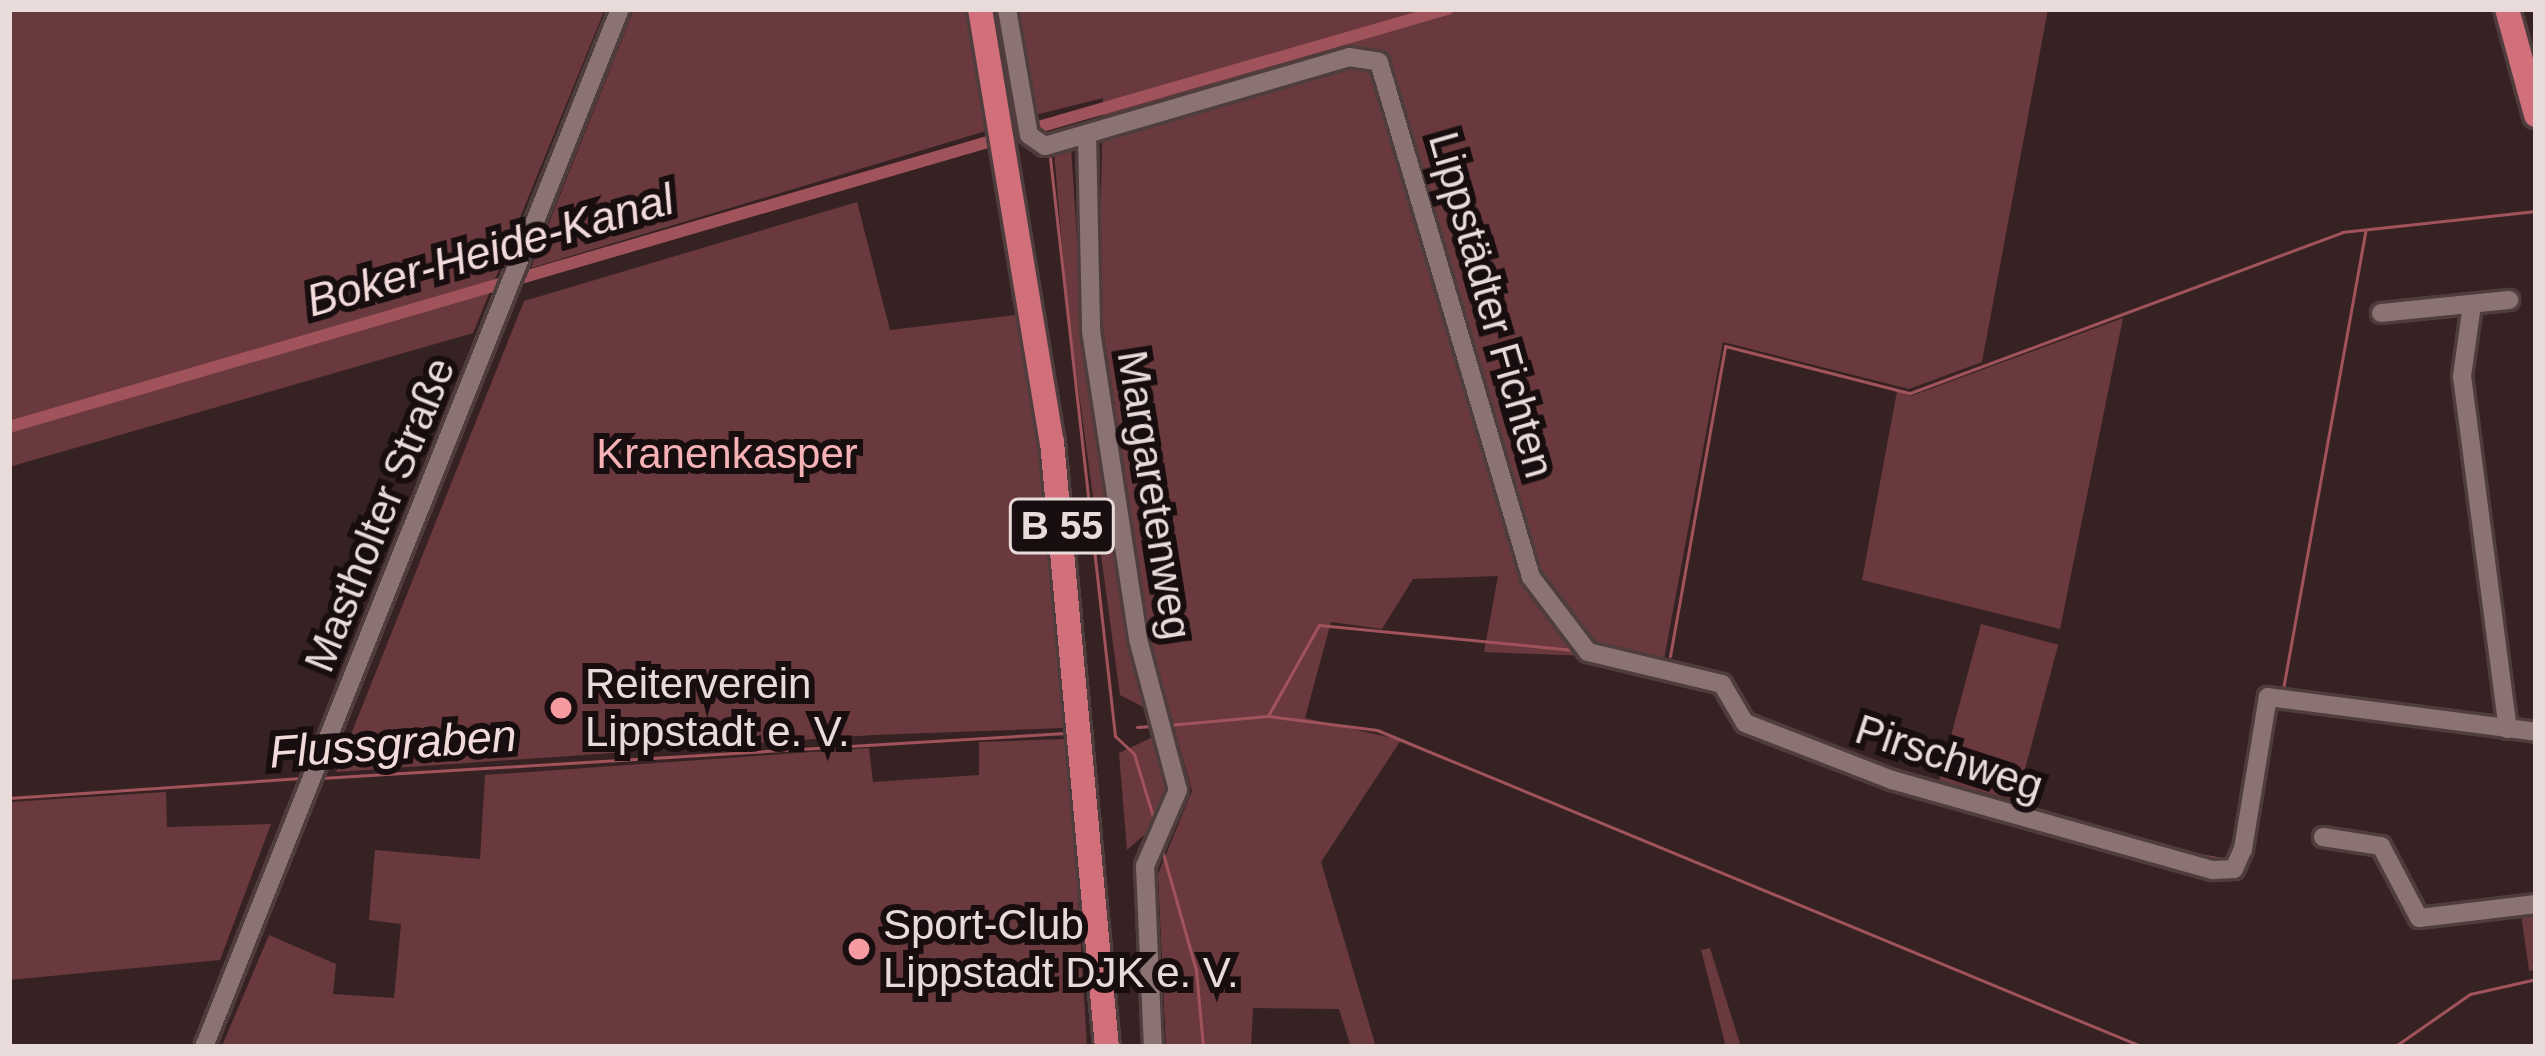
<!DOCTYPE html>
<html>
<head>
<meta charset="utf-8">
<style>
  body { margin:0 }
  #map { position:relative; width:2545px; height:1056px; overflow:hidden; background:#372223; font-family:Helvetica,sans-serif }
  div>[style] { position:absolute }
  .green>* { inset:0; background:#69393d; transform-origin:0 0 }
  .stream>* { height:3px; margin:-1.5px; padding:0 1.5px; transform-origin:1.5px; border-radius:1.5px; background:#a0535a }
  .canal>* { height:12px; margin:-6px; padding:0 6px; transform-origin:6px; border-radius:6px; background:#a0535a }
  .roads { filter:drop-shadow(3px 0 #4f3d3e) drop-shadow(-3px 0 #4f3d3e) drop-shadow(0 3px #4f3d3e) drop-shadow(0 -3px #4f3d3e) }
  .minor>* { height:18px; margin:-9px; padding:0 9px; transform-origin:9px; border-radius:9px; background:#8b7273 }
  .major>* { height:24px; margin:-12px; padding:0 12px; transform-origin:12px; border-radius:12px; background:#d1707a }
  .dots>* { width:33px; height:33px; translate:-50% -50%; box-sizing:border-box; border:6px solid #180e0f; border-radius:50% }
  span { translate:-50% -50%; white-space:nowrap; text-align:center; line-height:1.15; -webkit-text-stroke:12px #180e0f; paint-order:stroke }
  .shield-label span { padding:3px 9px; background:#180e0f; border:3px solid; border-radius:9px; -webkit-text-stroke-width:0 }
  .shield-label { font-size:39px; color:#eadbdb; font-weight:700 }
  .street-label { font-size:42px; color:#eadbdb }
  .park-label { font-size:42px; color:#f6b2b6 }
  .poi-label { font-size:42px; color:#eadbdb }
  .left { translate:0 -50%; text-align:left }
  .water-label { font-size:45px; color:#f3dbdb; font-style:italic }
  .frame { position:absolute; inset:0; border:12px solid #eadbdb; pointer-events:none }
</style>
</head>
<body>
<div id="map">
  <div class="green">
    <i style="clip-path:polygon(9px 9px,605px 9px,473px 333px,9px 467px)"></i>
    <i style="clip-path:polygon(634px 9px,968px 9px,989px 130px,531px 268px)"></i>
    <i style="clip-path:polygon(1014px 9px,2048px 9px,1982px 362px,1909px 389px,1723px 342px,1664px 659px,1484px 652px,1498px 576px,1413px 579px,1382px 629px,1331px 622px,1305px 718px,1401px 740px,1321px 862px,1376px 1047px,1351px 1047px,1339px 1009px,1253px 1008px,1251px 1047px,1166px 1047px,1158px 874px,1192px 791px,1150px 639px,1099px 301px,1103px 98px,1035px 115px)"></i>
    <i style="clip-path:polygon(1071px 147px,1083px 332px,1145px 708px,1120px 695px,1067px 305px,1054px 152px)"></i>
    <i style="clip-path:polygon(999px 152px,1058px 562px,1087px 1047px,222px 1046px,269px 935px,336px 964px,333px 994px,394px 998px,401px 924px,369px 920px,375px 850px,480px 859px,485px 775px,869px 748px,873px 782px,979px 775px,979px 742px,1065px 739px,1064px 728px,873px 735px,336px 772px,524px 301px,857px 202px,890px 330px,1016px 315px)"></i>
    <i style="clip-path:polygon(2123px 318px,2060px 629px,1862px 580px,1897px 391px,1911px 396px)"></i>
    <i style="left:1981px;top:624px;width:80px;height:162px;rotate:15deg"></i>
    <i style="clip-path:polygon(1153px 737px,1168px 792px,1160px 821px,1127px 850px,1119px 753px)"></i>
    <i style="clip-path:polygon(166px 792px,167px 827px,271px 824px,220px 960px,9px 980px,9px 802px)"></i>
    <i style="clip-path:polygon(2536px 912px,2536px 970px,2529px 971px,2521px 914px)"></i>
    <i style="clip-path:polygon(1710px 948px,1741px 1047px,1726px 1047px,1701px 950px)"></i>
  </div>
  <div class="stream">
    <i style="left:1050px;top:158px;width:582px;rotate:83.58deg"></i>
    <i style="left:1115px;top:736px;width:26px;rotate:43deg"></i>
    <i style="left:1134px;top:754px;width:72px;rotate:73.1deg"></i>
    <i style="left:1615px;top:649px;width:104px;rotate:13.4deg"></i>
    <i style="left:1670px;top:656px;width:315px;rotate:-79.9deg"></i>
    <i style="left:1725px;top:346px;width:191px;rotate:14.3deg"></i>
    <i style="left:1910px;top:393px;width:461px;rotate:-20.4deg"></i>
    <i style="left:2342px;top:232px;width:195px;rotate:-6.2deg"></i>
    <i style="left:1729px;top:681px;width:19px;rotate:55deg"></i>
    <i style="left:2283px;top:689px;width:465px;rotate:-79.8deg"></i>
    <i style="left:1269px;top:714px;width:102px;rotate:-60.7deg"></i>
    <i style="left:1319px;top:625px;width:258px;rotate:5.6deg"></i>
    <i style="left:1168px;top:725px;width:100px;rotate:-5.1deg"></i>
    <i style="left:1268px;top:716px;width:110px;rotate:7.3deg"></i>
    <i style="left:1377px;top:730px;width:829px;rotate:22.48deg"></i>
    <i style="left:1137px;top:727px;width:16px;rotate:-4deg"></i>
    <i style="left:321px;top:778px;width:746px;rotate:-3.46deg"></i>
    <i style="left:9px;top:798px;width:297px;rotate:-3.9deg"></i>
    <i style="left:1162px;top:850px;width:125px;rotate:74.2deg"></i>
    <i style="left:1196px;top:970px;width:77px;rotate:84.8deg"></i>
    <i style="left:2177px;top:851px;width:51px;rotate:10.2deg"></i>
    <i style="left:2394px;top:1047px;width:93px;rotate:-34.9deg"></i>
    <i style="left:2470px;top:994px;width:68px;rotate:-12.8deg"></i>
  </div>
  <div class="canal">
    <i style="left:1035px;top:128px;width:430px;rotate:-16.1deg"></i>
    <i style="left:9px;top:427px;width:1023px;rotate:-16.24deg"></i>
  </div>
  <div class="roads">
    <div class="minor">
      <i style="left:1007px;top:9px;width:128px;rotate:80.1deg"></i>
      <i style="left:1029px;top:135px;width:19px;rotate:35deg"></i>
      <i style="left:1045px;top:146px;width:317px;rotate:-16.3deg"></i>
      <i style="left:1349px;top:57px;width:30px;rotate:9deg"></i>
      <i style="left:1379px;top:62px;width:537px;rotate:73.56deg"></i>
      <i style="left:1531px;top:577px;width:94px;rotate:52.8deg"></i>
      <i style="left:1588px;top:652px;width:138px;rotate:13.4deg"></i>
      <i style="left:1722px;top:684px;width:45px;rotate:59.5deg"></i>
      <i style="left:1745px;top:723px;width:158px;rotate:21.2deg"></i>
      <i style="left:1892px;top:780px;width:333px;rotate:15.7deg"></i>
      <i style="left:2213px;top:870px;width:21px;rotate:-3deg"></i>
      <i style="left:2234px;top:869px;width:22px;rotate:-66deg"></i>
      <i style="left:2243px;top:849px;width:154px;rotate:-80.7deg"></i>
      <i style="left:2268px;top:697px;width:270px;rotate:7.4deg"></i>
      <i style="left:1087px;top:134px;width:197px;rotate:88.8deg"></i>
      <i style="left:1091px;top:331px;width:312px;rotate:81.3deg"></i>
      <i style="left:1138px;top:639px;width:156px;rotate:75.2deg"></i>
      <i style="left:1178px;top:790px;width:83px;rotate:113.5deg"></i>
      <i style="left:1145px;top:866px;width:181px;rotate:87.5deg"></i>
      <i style="left:2472px;top:305px;width:72px;rotate:98deg"></i>
      <i style="left:2462px;top:376px;width:356px;rotate:82.6deg"></i>
      <i style="left:2381px;top:313px;width:129px;rotate:-5.8deg"></i>
      <i style="left:2323px;top:837px;width:59px;rotate:8.8deg"></i>
      <i style="left:2381px;top:846px;width:81px;rotate:62.2deg"></i>
      <i style="left:2419px;top:918px;width:118px;rotate:-6.8deg"></i>
      <i style="left:204px;top:1047px;width:1118px;rotate:-68.16deg"></i>
    </div>
    <div class="major">
      <i style="left:980px;top:9px;width:439px;rotate:80.6deg"></i>
      <i style="left:1052px;top:442px;width:607px;rotate:84.81deg"></i>
      <i style="left:2507px;top:9px;width:110px;rotate:74.7deg"></i>
    </div>
  </div>
  <div class="dots">
    <i style="left:561px;top:708px;background:#f49aa0"></i>
    <i style="left:859px;top:949px;background:#f49aa0"></i>
  </div>
  <div class="shield-label">
    <span style="left:1062px;top:526px">B 55</span>
  </div>
  <div class="street-label">
    <span style="left:1491px;top:305px;rotate:74deg">Lippstädter Fichten</span>
    <span style="left:1154px;top:495px;rotate:81deg">Margaretenweg</span>
    <span style="left:380px;top:515px;rotate:-68deg">Mastholter Straße</span>
    <span style="left:1949px;top:758px;rotate:18deg">Pirschweg</span>
  </div>
  <div class="park-label">
    <span style="left:727px;top:454px">Kranenkasper</span>
  </div>
  <div class="poi-label">
    <span class="left" style="left:585px;top:708px">Reiterverein<br>Lippstadt e. V.</span>
    <span class="left" style="left:883px;top:949px">Sport-Club<br>Lippstadt DJK e. V.</span>
  </div>
  <div class="water-label">
    <span style="left:490px;top:250px;rotate:-16deg">Boker-Heide-Kanal</span>
    <span style="left:393px;top:744px;rotate:-4deg">Flussgraben</span>
  </div>
  <div class="frame"></div>
</div>
</body>
</html>
